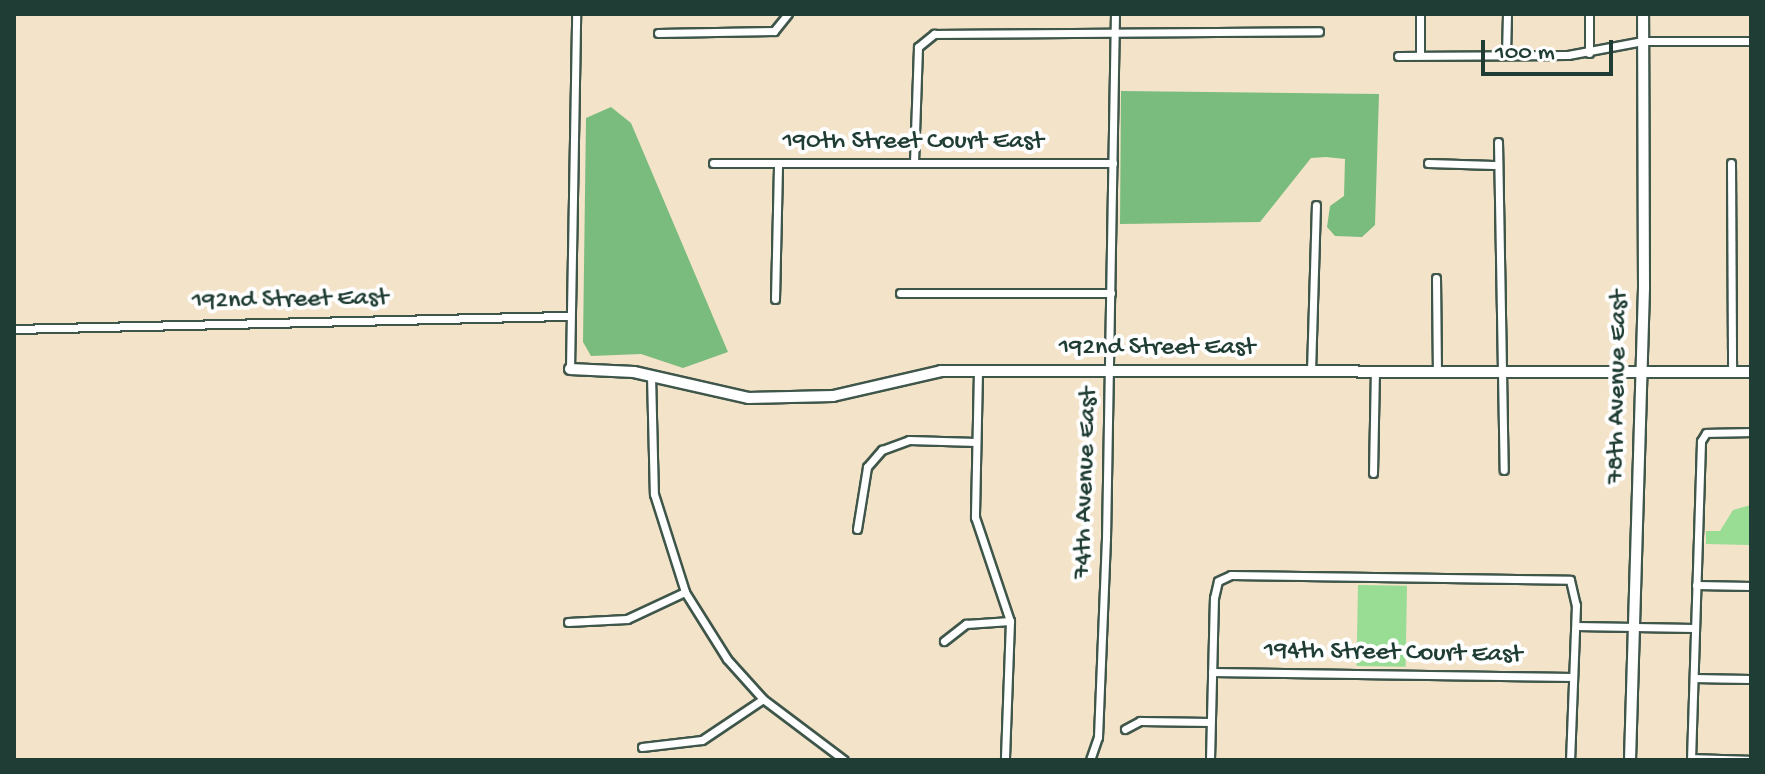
<!DOCTYPE html>
<html>
<head>
<meta charset="utf-8">
<style>
  body { margin:0 }
  #map { position:relative; width:1765px; height:774px; overflow:hidden; background:#f3e3c9; font-family:"Gochi Hand",sans-serif }
  div>[style] { position:absolute }
  .green>* { inset:0; background:#99dc94; transform-origin:0 0 }
  .forest>* { inset:0; background:#7abc7e }
  .roads { filter:drop-shadow(2px 0 #3f564a) drop-shadow(-2px 0 #3f564a) drop-shadow(0 2px #3f564a) drop-shadow(0 -2px #3f564a) }
  .street>* { height:7px; margin:-3.5px; padding:0 3.5px; transform-origin:3.5px; border-radius:3.5px; background:#fff }
  .secondary>* { height:10px; margin:-5px; padding:0 5px; transform-origin:5px; border-radius:5px; background:#fff }
  span { translate:-50% -50%; white-space:nowrap; text-align:center; line-height:1.15; -webkit-text-stroke:8px #fff; paint-order:stroke }
  .street-label { font-size:26px; color:#1f3d34 }
  .frame { position:absolute; inset:0; border:16px solid #1f3d34; pointer-events:none }
  .scale { position:absolute; left:1481px; top:40px; width:132px; height:36px; box-sizing:border-box; border:4px solid #1f3d34; border-top:0; padding-left:10px; font-size:24px; line-height:28px; white-space:nowrap; color:#1f3d34; -webkit-text-stroke:6px #fff; paint-order:stroke }
</style>
</head>
<body>
<div id="map">
  <div class="green">
    <i style="clip-path:polygon(1751px 505px,1751px 545px,1706px 544px,1706px 531px,1720px 531px,1733px 510px)"></i>
    <i style="left:1358px;top:585px;width:49px;height:81px;rotate:1deg"></i>
  </div>
  <div class="forest">
    <i style="clip-path:polygon(1121px 91px,1379px 94px,1375px 225px,1362px 237px,1335px 236px,1327px 227px,1330px 206px,1344px 196px,1345px 159px,1326px 157px,1311px 158px,1260px 222px,1120px 224px)"></i>
    <i style="clip-path:polygon(611px 107px,631px 123px,728px 352px,683px 368px,641px 354px,591px 356px,583px 342px,586px 118px)"></i>
  </div>
  <div class="roads">
    <div class="street">
      <i style="left:658px;top:33px;width:116px;rotate:-1deg"></i>
      <i style="left:774px;top:31px;width:22px;rotate:-51deg"></i>
      <i style="left:1589px;top:53px;width:39px;rotate:-90deg"></i>
      <i style="left:1420px;top:55px;width:41px;rotate:-90deg"></i>
      <i style="left:1506px;top:55px;width:41px;rotate:-88.6deg"></i>
      <i style="left:1398px;top:56px;width:170px;rotate:-0.3deg"></i>
      <i style="left:1568px;top:55px;width:76px;rotate:-10.6deg"></i>
      <i style="left:1643px;top:41px;width:108px"></i>
      <i style="left:1498px;top:142px;width:328px;rotate:89deg"></i>
      <i style="left:914px;top:162px;width:115px;rotate:-88deg"></i>
      <i style="left:918px;top:47px;width:21px;rotate:-39deg"></i>
      <i style="left:934px;top:34px;width:385px;rotate:-0.4deg"></i>
      <i style="left:713px;top:163px;width:400px"></i>
      <i style="left:1428px;top:163px;width:66px;rotate:1.7deg"></i>
      <i style="left:1731px;top:163px;width:209px;rotate:89.7deg"></i>
      <i style="left:1436px;top:278px;width:94px;rotate:89.4deg"></i>
      <i style="left:900px;top:293px;width:211px"></i>
      <i style="left:775px;top:299px;width:135px;rotate:-88.7deg"></i>
      <i style="left:14px;top:329px;width:553px;rotate:-1.35deg"></i>
      <i style="left:570px;top:369px;width:355px;rotate:-89deg"></i>
      <i style="left:978px;top:371px;width:146px;rotate:91.2deg"></i>
      <i style="left:975px;top:517px;width:110px;rotate:71.4deg"></i>
      <i style="left:1010px;top:621px;width:139px;rotate:92.1deg"></i>
      <i style="left:1311px;top:372px;width:167px;rotate:-88.3deg"></i>
      <i style="left:651px;top:375px;width:119px;rotate:88.6deg"></i>
      <i style="left:654px;top:494px;width:103px;rotate:72.4deg"></i>
      <i style="left:685px;top:592px;width:79px;rotate:57.9deg"></i>
      <i style="left:727px;top:659px;width:54px;rotate:48deg"></i>
      <i style="left:763px;top:699px;width:101px;rotate:37deg"></i>
      <i style="left:1373px;top:473px;width:101px;rotate:-88.9deg"></i>
      <i style="left:857px;top:529px;width:63px;rotate:-80.8deg"></i>
      <i style="left:867px;top:467px;width:23px;rotate:-49deg"></i>
      <i style="left:882px;top:450px;width:29px;rotate:-20deg"></i>
      <i style="left:909px;top:440px;width:67px;rotate:1.7deg"></i>
      <i style="left:1696px;top:585px;width:55px;rotate:1deg"></i>
      <i style="left:568px;top:622px;width:59px;rotate:-2.9deg"></i>
      <i style="left:627px;top:619px;width:64px;rotate:-25deg"></i>
      <i style="left:1576px;top:626px;width:118px;rotate:1deg"></i>
      <i style="left:944px;top:641px;width:28px;rotate:-38deg"></i>
      <i style="left:966px;top:624px;width:44px;rotate:-3.9deg"></i>
      <i style="left:1212px;top:672px;width:361px;rotate:0.8deg"></i>
      <i style="left:1694px;top:678px;width:57px;rotate:1deg"></i>
      <i style="left:1125px;top:729px;width:17px;rotate:-28deg"></i>
      <i style="left:1140px;top:721px;width:70px;rotate:0.8deg"></i>
      <i style="left:642px;top:747px;width:60px;rotate:-6.7deg"></i>
      <i style="left:702px;top:740px;width:73px;rotate:-33.9deg"></i>
      <i style="left:1692px;top:758px;width:59px;rotate:1.9deg"></i>
      <i style="left:1090px;top:760px;width:24px;rotate:-71deg"></i>
      <i style="left:1098px;top:737px;width:198px;rotate:-87.7deg"></i>
      <i style="left:1106px;top:539px;width:525px;rotate:-89.02deg"></i>
      <i style="left:1210px;top:760px;width:162px;rotate:-88.6deg"></i>
      <i style="left:1214px;top:598px;width:17px;rotate:-77deg"></i>
      <i style="left:1218px;top:581px;width:14px;rotate:-25deg"></i>
      <i style="left:1231px;top:575px;width:339px;rotate:0.8deg"></i>
      <i style="left:1570px;top:580px;width:26px;rotate:77deg"></i>
      <i style="left:1576px;top:605px;width:155px;rotate:92.2deg"></i>
      <i style="left:1691px;top:760px;width:319px;rotate:-88.2deg"></i>
      <i style="left:1701px;top:441px;width:9px;rotate:-58deg"></i>
      <i style="left:1706px;top:433px;width:45px;rotate:-1.3deg"></i>
    </div>
    <div class="secondary">
      <i style="left:570px;top:369px;width:64px;rotate:2.7deg"></i>
      <i style="left:634px;top:372px;width:117px;rotate:12.8deg"></i>
      <i style="left:748px;top:398px;width:85px;rotate:-1.3deg"></i>
      <i style="left:833px;top:396px;width:111px;rotate:-13deg"></i>
      <i style="left:941px;top:371px;width:810px;rotate:0.07deg"></i>
      <i style="left:1630px;top:760px;width:473px;rotate:-88.3deg"></i>
      <i style="left:1644px;top:287px;width:273px;rotate:-90.2deg"></i>
    </div>
  </div>
  <div class="street-label">
    <span style="left:913px;top:143px">190th Street Court East</span>
    <span style="left:290px;top:301px;rotate:-1deg">192nd Street East</span>
    <span style="left:1157px;top:349px">192nd Street East</span>
    <span style="left:1619px;top:387px;rotate:-89deg">78th Avenue East</span>
    <span style="left:1087px;top:483px;rotate:-88deg">74th Avenue East</span>
    <span style="left:1393px;top:654px;rotate:1deg">194th Street Court East</span>
  </div>
  <div class="frame"></div>
  <div class="scale">100 m</div>
</div>
</body>
</html>
